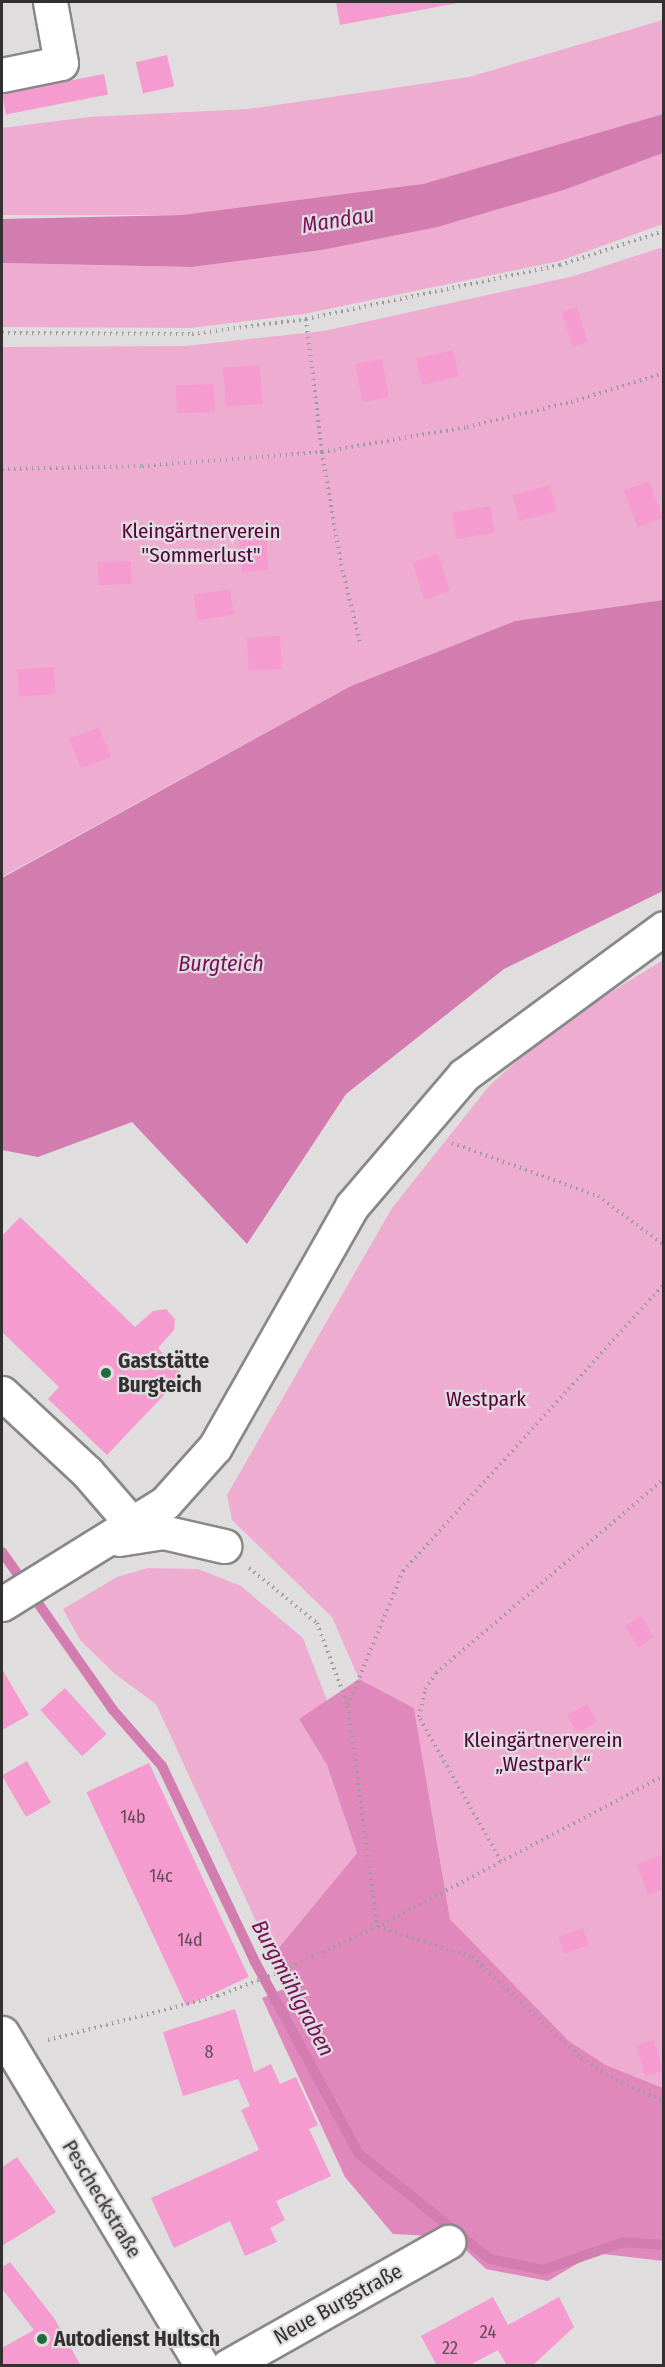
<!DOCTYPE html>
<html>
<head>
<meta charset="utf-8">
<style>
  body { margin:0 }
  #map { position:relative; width:665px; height:2367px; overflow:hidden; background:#e0dddf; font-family:"Fira Sans Condensed",sans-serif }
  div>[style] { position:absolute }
  .green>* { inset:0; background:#efacd1 }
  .forest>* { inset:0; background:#e088bb }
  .water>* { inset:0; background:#d37caf }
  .stream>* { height:10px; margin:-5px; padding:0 5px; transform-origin:5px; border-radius:5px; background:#d37caf }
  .building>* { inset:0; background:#f59bcf; transform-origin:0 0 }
  .path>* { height:4px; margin-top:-2px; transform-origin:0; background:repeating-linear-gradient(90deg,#9e9b9d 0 1.5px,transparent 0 6px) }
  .roads { filter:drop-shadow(2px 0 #8a8788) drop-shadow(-2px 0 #8a8788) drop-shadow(0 2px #8a8788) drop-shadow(0 -2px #8a8788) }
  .minor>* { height:33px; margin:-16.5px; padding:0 16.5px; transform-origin:16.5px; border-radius:16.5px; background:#fff }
  .dots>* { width:16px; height:16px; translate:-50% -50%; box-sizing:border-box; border:3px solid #e0dddf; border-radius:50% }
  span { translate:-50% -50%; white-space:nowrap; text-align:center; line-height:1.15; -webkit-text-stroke:4.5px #e0dddf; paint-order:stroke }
  .number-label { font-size:18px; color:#634b58 }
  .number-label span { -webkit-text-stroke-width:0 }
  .park-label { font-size:21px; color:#520139 }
  .poi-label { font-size:21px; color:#323031; font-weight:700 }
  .left { translate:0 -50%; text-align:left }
  .street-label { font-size:21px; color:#323031 }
  .water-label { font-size:22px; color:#780e57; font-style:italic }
  .frame { position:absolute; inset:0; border:3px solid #323031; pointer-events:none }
</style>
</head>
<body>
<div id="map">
  <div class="green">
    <i style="clip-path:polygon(663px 20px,663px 114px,547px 149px,423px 184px,308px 202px,182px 215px,2px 215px,2px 128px,89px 117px,248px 109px,469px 77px)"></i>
    <i style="clip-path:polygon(663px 153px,663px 224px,560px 261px,304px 314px,191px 328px,2px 327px,2px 263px,192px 267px,322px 250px,438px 227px,564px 190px)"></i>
    <i style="clip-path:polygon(663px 247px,663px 600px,515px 621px,351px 686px,2px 877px,2px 347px,185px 346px,324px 331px,574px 276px)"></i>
    <i style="clip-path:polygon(663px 960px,663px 2088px,606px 2065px,569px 2041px,450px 1919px,414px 1708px,359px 1679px,332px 1617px,232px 1520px,227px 1495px,392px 1208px,490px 1085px,559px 1024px)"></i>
    <i style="clip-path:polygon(148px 1568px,198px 1569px,241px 1586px,303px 1638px,328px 1703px,299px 1719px,327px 1765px,357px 1853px,272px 1956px,156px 1704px,115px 1674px,80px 1640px,63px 1609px,117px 1577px)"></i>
  </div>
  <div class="forest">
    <i style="clip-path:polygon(359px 1679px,414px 1708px,450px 1919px,569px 2041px,606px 2065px,663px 2088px,663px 2261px,595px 2253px,548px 2281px,486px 2269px,452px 2237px,393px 2234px,345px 2177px,262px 1998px,286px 1988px,272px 1956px,357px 1853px,327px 1765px,299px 1719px)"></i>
  </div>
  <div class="water">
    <i style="clip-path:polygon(663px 114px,663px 153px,564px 190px,438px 227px,322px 250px,192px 267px,2px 263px,2px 219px,182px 215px,423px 184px)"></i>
    <i style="clip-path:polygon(663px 600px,663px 891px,504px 969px,346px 1094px,247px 1244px,132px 1122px,38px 1157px,2px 1150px,2px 878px,351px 686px,515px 621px)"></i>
  </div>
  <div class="stream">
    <i style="left:2px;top:1552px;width:193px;rotate:54.9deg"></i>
    <i style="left:113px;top:1710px;width:74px;rotate:48.8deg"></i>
    <i style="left:162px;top:1766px;width:215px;rotate:64.6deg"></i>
    <i style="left:254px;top:1960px;width:221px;rotate:61.6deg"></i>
    <i style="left:359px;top:2154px;width:168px;rotate:38.7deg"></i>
    <i style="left:490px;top:2259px;width:54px;rotate:11.7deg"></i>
    <i style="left:543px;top:2270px;width:85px;rotate:-19.3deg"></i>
    <i style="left:623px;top:2242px;width:41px;rotate:4.2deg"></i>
  </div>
  <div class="building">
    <i style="clip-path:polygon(336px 2px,458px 2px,458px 3px,340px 25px)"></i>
    <i style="left:167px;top:55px;width:32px;height:32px;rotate:77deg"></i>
    <i style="left:104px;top:74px;width:21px;height:104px;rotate:79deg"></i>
    <i style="left:577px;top:307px;width:37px;height:16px;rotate:73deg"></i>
    <i style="left:453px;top:350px;width:27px;height:38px;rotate:77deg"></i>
    <i style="left:382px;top:359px;width:39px;height:27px;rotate:80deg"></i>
    <i style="left:260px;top:365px;width:39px;height:37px;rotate:86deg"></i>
    <i style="left:214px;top:384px;width:28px;height:38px;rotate:88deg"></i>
    <i style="left:649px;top:481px;width:39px;height:27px;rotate:69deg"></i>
    <i style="left:550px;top:485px;width:27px;height:39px;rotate:75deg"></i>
    <i style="left:490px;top:506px;width:27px;height:39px;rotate:80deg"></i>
    <i style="left:266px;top:531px;width:39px;height:27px;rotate:86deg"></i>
    <i style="left:438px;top:554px;width:39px;height:27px;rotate:72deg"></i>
    <i style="left:131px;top:561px;width:23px;height:33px;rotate:88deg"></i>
    <i style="left:230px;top:589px;width:26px;height:37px;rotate:81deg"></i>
    <i style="left:280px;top:636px;width:33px;height:33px;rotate:87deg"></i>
    <i style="left:54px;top:667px;width:27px;height:37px;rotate:86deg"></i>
    <i style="left:99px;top:727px;width:32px;height:32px;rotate:68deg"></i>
    <i style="clip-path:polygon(20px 1217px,135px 1327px,153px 1311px,166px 1309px,175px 1319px,174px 1330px,158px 1348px,183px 1375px,107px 1455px,48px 1399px,59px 1387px,2px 1332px,2px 1236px)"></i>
    <i style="left:641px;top:1616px;width:25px;height:19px;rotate:58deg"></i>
    <i style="clip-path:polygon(2px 1669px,29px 1715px,2px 1730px)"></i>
    <i style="left:65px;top:1688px;width:62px;height:33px;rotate:48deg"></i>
    <i style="left:587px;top:1704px;width:20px;height:23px;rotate:60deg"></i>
    <i style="left:27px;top:1761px;width:48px;height:29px;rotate:60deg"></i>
    <i style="left:149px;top:1763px;width:236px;height:69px;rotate:65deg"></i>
    <i style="clip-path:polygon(664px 1854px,664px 1889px,648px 1895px,637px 1864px)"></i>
    <i style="left:583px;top:1928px;width:18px;height:26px;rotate:71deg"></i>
    <i style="clip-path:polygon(235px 2009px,254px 2072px,271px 2064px,280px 2084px,296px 2077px,318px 2125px,309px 2129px,331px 2176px,276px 2201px,285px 2220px,270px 2228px,277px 2242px,245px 2256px,230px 2221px,174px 2248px,151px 2198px,259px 2150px,241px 2110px,250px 2106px,238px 2079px,183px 2096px,163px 2032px)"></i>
    <i style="left:654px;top:2040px;width:32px;height:19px;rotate:72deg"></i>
    <i style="clip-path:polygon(17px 2157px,56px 2212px,2px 2246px,2px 2167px)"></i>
    <i style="clip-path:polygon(10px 2262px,54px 2318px,81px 2366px,2px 2366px,2px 2348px,34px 2330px,2px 2289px,2px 2267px)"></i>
    <i style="clip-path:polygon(493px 2297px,508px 2325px,559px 2297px,574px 2327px,532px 2366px,507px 2366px,498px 2350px,468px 2366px,437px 2366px,421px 2336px)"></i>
  </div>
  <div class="path">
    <i style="left:306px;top:319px;width:134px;rotate:83.1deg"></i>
    <i style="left:322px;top:452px;width:114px;rotate:80.4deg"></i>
    <i style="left:341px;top:564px;width:80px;rotate:76.3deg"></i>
    <i style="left:2px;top:333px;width:190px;rotate:0.3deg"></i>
    <i style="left:192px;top:334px;width:115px;rotate:-7.5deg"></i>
    <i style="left:306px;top:319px;width:260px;rotate:-12deg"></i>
    <i style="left:560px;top:265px;width:109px;rotate:-18.1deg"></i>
    <i style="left:2px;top:469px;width:140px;rotate:-1.2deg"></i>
    <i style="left:142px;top:466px;width:181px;rotate:-4.4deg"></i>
    <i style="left:322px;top:452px;width:147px;rotate:-9.8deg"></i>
    <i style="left:467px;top:427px;width:107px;rotate:-13.5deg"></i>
    <i style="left:571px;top:402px;width:97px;rotate:-17.3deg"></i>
    <i style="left:452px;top:1143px;width:155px;rotate:20deg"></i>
    <i style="left:598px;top:1196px;width:82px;rotate:36.6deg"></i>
    <i style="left:249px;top:1568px;width:87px;rotate:39deg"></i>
    <i style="left:317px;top:1623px;width:89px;rotate:69.5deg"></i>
    <i style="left:348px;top:1706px;width:223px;rotate:82.5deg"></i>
    <i style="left:348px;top:1705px;width:145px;rotate:-67.7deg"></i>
    <i style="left:403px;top:1571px;width:388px;rotate:-47.7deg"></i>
    <i style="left:501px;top:1861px;width:166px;rotate:-119.7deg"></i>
    <i style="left:419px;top:1717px;width:29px;rotate:-78deg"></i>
    <i style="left:425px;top:1689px;width:19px;rotate:-55deg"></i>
    <i style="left:436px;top:1673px;width:299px;rotate:-40.4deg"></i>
    <i style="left:378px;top:1927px;width:99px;rotate:17.7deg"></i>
    <i style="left:472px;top:1957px;width:149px;rotate:42.8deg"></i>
    <i style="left:581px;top:2058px;width:41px;rotate:32.2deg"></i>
    <i style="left:616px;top:2080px;width:52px;rotate:23.6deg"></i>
    <i style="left:48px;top:2040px;width:176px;rotate:-14.5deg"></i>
    <i style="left:218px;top:1996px;width:66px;rotate:-21.5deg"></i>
    <i style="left:279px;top:1972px;width:108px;rotate:-24.7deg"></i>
    <i style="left:377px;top:1927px;width:324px;rotate:-27.8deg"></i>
  </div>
  <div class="roads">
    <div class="minor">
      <i style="left:2px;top:75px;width:60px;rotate:-11.5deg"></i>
      <i style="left:61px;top:63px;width:62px;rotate:-100.2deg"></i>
      <i style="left:2px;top:1393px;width:116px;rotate:42.9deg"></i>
      <i style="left:87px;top:1472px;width:69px;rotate:49.1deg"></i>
      <i style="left:119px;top:1539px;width:45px;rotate:-9deg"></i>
      <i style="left:163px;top:1532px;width:63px;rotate:12.9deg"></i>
      <i style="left:2px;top:1604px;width:192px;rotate:-31.8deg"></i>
      <i style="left:165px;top:1503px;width:75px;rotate:-48.2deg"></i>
      <i style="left:215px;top:1447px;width:277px;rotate:-60.4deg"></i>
      <i style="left:352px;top:1206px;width:172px;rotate:-49.5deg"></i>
      <i style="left:464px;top:1075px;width:248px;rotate:-36.3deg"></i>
      <i style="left:2px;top:2033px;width:388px;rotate:59deg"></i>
      <i style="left:228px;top:2366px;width:253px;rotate:-29.4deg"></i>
    </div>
  </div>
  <div class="dots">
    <i style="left:106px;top:1373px;background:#1f6d3c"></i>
    <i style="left:42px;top:2339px;background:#1f6d3c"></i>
  </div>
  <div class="number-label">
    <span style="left:133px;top:1817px">14b</span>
    <span style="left:161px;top:1876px">14c</span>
    <span style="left:190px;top:1940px">14d</span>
    <span style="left:209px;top:2052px">8</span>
    <span style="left:488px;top:2332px">24</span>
    <span style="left:450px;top:2348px">22</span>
  </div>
  <div class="park-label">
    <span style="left:201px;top:543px">Kleingärtnerverein<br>"Sommerlust"</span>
    <span style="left:486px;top:1399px">Westpark</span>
    <span style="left:543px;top:1752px">Kleingärtnerverein<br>„Westpark“</span>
  </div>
  <div class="poi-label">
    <span class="left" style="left:118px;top:1373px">Gaststätte<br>Burgteich</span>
    <span class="left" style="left:54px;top:2339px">Autodienst Hultsch</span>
  </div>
  <div class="street-label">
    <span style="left:102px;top:2199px;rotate:59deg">Pescheckstraße</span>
    <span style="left:338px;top:2304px;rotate:-29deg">Neue Burgstraße</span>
  </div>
  <div class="water-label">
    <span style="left:338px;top:220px;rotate:-9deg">Mandau</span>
    <span style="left:221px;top:964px">Burgteich</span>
    <span style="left:293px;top:1988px;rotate:62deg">Burgmühlgraben</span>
  </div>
  <div class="frame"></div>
</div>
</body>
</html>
